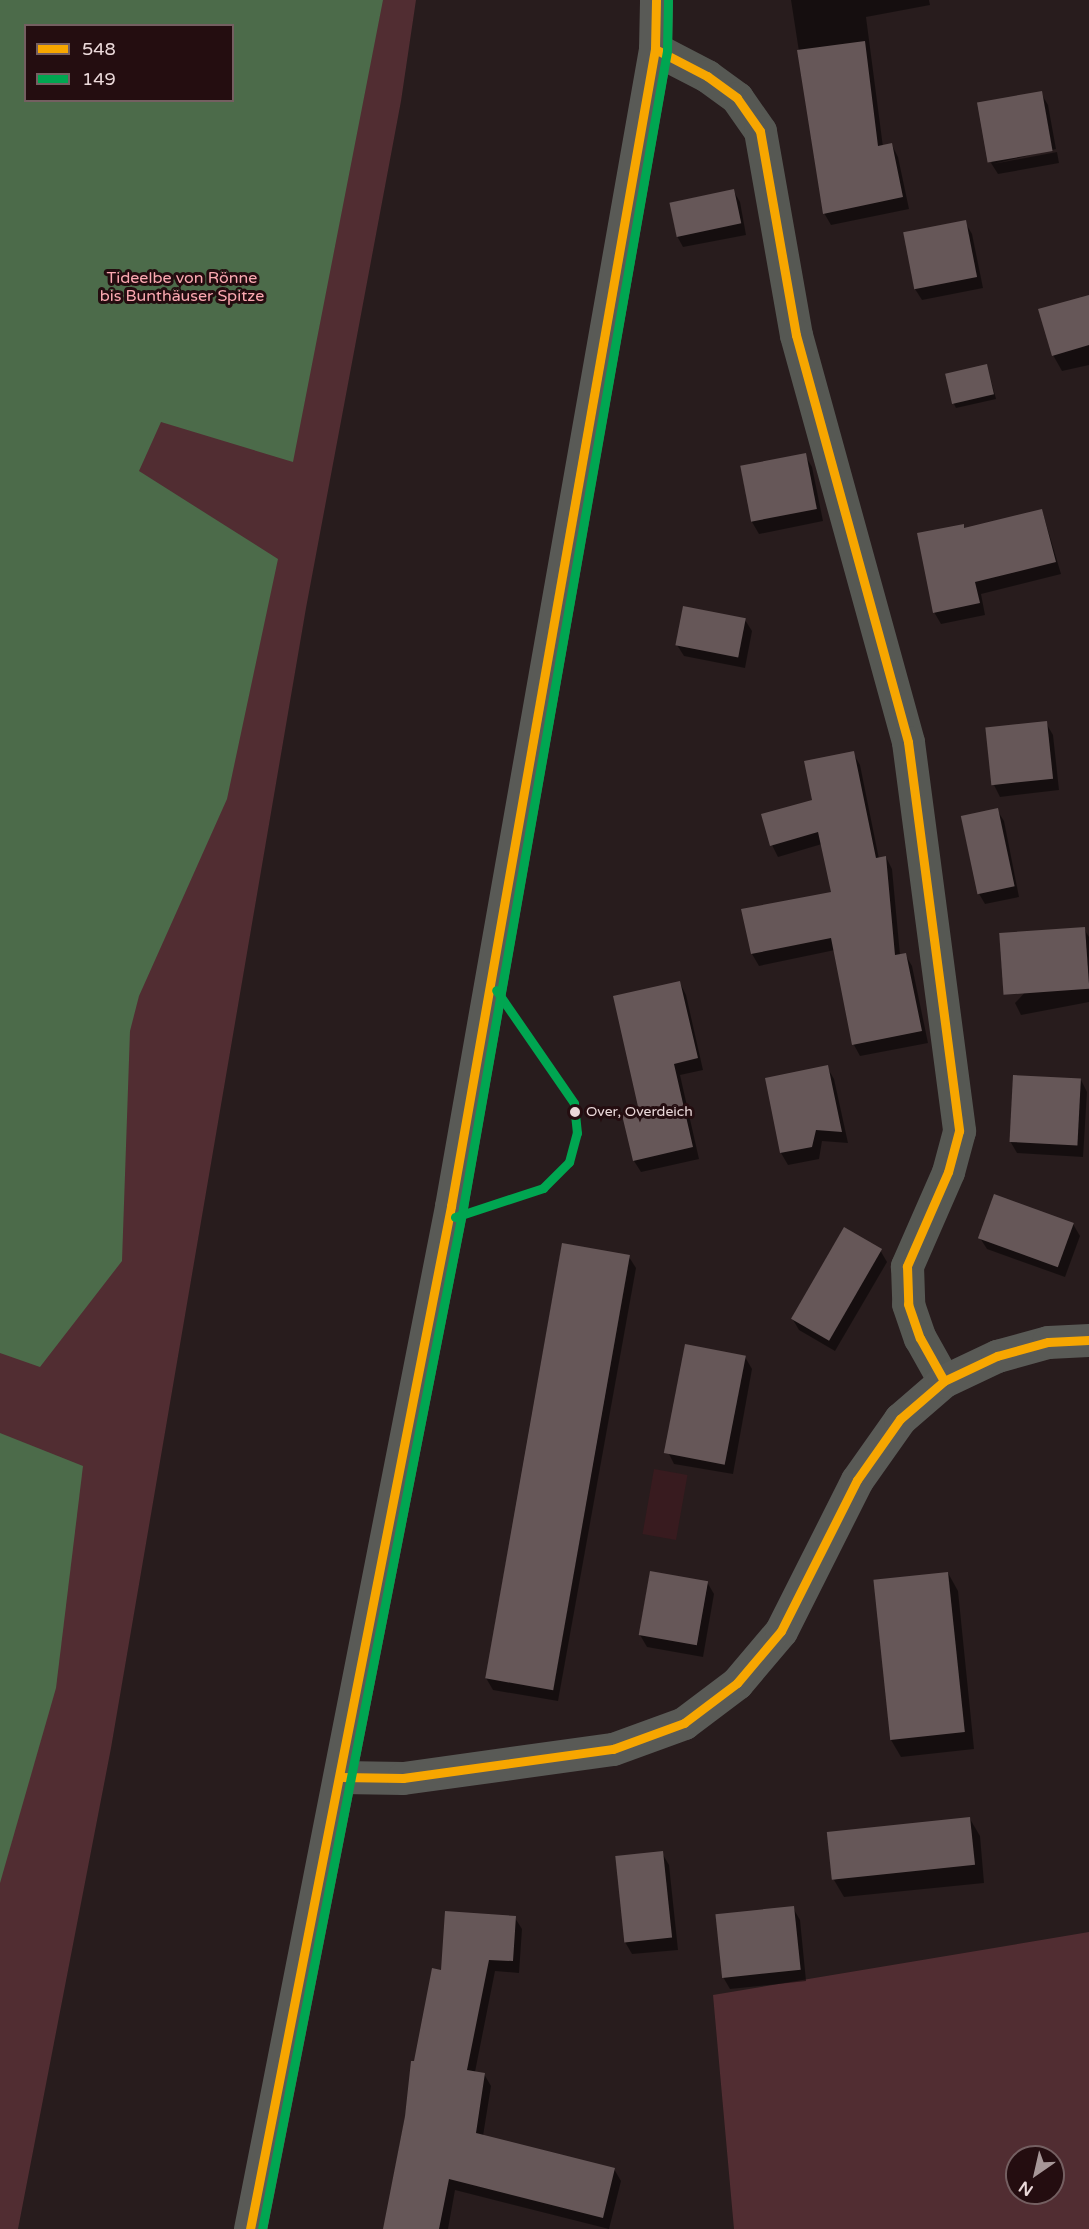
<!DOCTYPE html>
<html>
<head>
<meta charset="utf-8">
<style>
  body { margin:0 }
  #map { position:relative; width:1089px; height:2229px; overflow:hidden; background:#281c1d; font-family:"Varela Round",sans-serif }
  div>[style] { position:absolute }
  .built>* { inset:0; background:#381b1f; transform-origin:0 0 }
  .green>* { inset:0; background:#512d32 }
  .water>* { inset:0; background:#4c6b4a }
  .shadow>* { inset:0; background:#0007 }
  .building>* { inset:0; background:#665758; transform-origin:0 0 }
  .street>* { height:33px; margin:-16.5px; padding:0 16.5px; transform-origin:16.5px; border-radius:16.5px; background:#565853 }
  .secondary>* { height:33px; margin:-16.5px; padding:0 16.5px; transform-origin:16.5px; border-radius:16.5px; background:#595a56 }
  .bus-1>* { height:9px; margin:-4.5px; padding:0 4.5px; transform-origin:4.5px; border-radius:4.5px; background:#f7a600 }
  .bus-2>* { height:9px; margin:-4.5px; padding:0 4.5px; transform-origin:4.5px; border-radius:4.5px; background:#00a651 }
  .dots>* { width:16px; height:16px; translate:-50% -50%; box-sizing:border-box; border:3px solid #240d10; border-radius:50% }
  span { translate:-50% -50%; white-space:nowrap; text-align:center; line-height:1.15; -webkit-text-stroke:6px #240d10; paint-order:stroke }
  .bus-label { font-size:14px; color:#ebd9da }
  .left { translate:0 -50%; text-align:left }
  .park-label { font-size:16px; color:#fca9b1 }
  .legend { position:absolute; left:24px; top:24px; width:210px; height:78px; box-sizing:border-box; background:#240d10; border:2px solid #745f61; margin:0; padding:8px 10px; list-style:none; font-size:18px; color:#ebd9da }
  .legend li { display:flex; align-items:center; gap:12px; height:30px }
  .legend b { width:30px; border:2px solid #745f61 }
  .north { position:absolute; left:1005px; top:2145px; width:60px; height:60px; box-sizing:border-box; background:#240d10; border:2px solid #745f61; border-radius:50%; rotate:214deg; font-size:16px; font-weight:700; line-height:24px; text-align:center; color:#ebd9da }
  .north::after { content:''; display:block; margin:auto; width:21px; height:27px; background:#a79798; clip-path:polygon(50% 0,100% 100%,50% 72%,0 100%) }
</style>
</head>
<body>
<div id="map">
  <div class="built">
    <i style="left:654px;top:1469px;width:34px;height:66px;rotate:10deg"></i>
  </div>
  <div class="green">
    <i style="clip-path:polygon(evenodd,0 0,416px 0,401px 101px,306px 608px,111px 1748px,18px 2229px,0 2229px,0 0,26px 26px,232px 26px,232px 100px,26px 100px,26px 26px)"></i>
    <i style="clip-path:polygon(evenodd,1089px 1932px,1089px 2229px,734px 2229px,713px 1995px,1089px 1932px,1017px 2157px,1053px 2157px,1053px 2193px,1017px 2193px,1017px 2157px)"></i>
  </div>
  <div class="water">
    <i style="clip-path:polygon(evenodd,0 0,383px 0,293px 462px,161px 422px,139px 471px,278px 559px,227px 799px,139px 996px,130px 1031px,122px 1261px,40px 1367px,0 1353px,0 0,26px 26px,232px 26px,232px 100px,26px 100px,26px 26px)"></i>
    <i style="clip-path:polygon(0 1433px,83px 1466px,56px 1688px,0 1883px)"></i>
  </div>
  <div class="shadow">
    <i style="clip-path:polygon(791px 0,929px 0,930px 5px,866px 17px,883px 147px,892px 145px,898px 157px,909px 209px,831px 225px,824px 213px)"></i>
    <i style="clip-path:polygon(1041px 93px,1048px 105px,1056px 149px,993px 164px,1057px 152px,1059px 163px,998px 174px,991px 163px)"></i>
    <i style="clip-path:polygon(733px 190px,740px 202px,746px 235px,683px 247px,677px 236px,670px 203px)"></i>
    <i style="clip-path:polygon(965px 222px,972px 234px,983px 288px,922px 300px,915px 289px)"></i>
    <i style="clip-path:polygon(1089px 296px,1089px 365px,1062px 371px,1053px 355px)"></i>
    <i style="clip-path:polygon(987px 365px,996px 399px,956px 408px,953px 402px)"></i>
    <i style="clip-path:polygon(805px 455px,812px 467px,823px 521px,759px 534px,752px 522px,741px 467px)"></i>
    <i style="clip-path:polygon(1042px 510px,1061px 574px,981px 594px,985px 615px,941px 624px,934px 612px,963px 526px,965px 529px)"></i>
    <i style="clip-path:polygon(745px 620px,752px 631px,745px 668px,684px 656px,677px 645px)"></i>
    <i style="clip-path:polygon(1046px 723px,1053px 735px,1059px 790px,1000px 797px,994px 785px)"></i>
    <i style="clip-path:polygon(853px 753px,860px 765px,879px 859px,886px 857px,892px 869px,900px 955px,905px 954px,912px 966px,928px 1043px,860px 1056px,854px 1045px,835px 950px,759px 966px,752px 954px,743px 910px,833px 893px,822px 844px,778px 857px,772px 845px)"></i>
    <i style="clip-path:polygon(997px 810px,1004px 821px,1019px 897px,985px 904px,978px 892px)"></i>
    <i style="clip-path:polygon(1084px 929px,1089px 937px,1089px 1002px,1021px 1015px,1015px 1003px)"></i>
    <i style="clip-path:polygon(680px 983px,686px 995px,703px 1070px,680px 1075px,699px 1159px,641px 1172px,634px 1161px,641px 1112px)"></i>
    <i style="clip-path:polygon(827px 1067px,834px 1079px,848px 1143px,822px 1141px,819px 1159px,788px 1165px,781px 1153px,767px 1079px)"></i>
    <i style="clip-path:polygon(1081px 1080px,1087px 1092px,1083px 1157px,1017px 1153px,1010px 1141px)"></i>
    <i style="clip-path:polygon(1073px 1224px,1080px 1236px,1065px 1277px,987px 1249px,980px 1238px)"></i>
    <i style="clip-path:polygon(880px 1250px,887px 1262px,835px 1351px,799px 1330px,792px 1318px)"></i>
    <i style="clip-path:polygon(629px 1257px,636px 1268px,558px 1701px,493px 1690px,486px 1678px)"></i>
    <i style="clip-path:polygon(745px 1357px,752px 1369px,733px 1474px,674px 1464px,668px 1452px)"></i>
    <i style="clip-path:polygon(948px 1573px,958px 1591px,974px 1749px,901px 1757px,891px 1740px)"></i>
    <i style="clip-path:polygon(707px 1582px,714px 1594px,703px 1657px,647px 1647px,640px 1635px)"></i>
    <i style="clip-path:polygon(970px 1819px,980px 1836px,984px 1883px,844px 1897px,834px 1880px)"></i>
    <i style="clip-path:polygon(662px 1853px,669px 1865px,678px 1950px,632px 1954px,625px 1942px)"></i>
    <i style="clip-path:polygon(793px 1908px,800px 1920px,806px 1981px,730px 1989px,723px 1977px)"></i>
    <i style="clip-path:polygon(515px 1918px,522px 1929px,519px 1973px,495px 1971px,475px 2072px,484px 2074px,491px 2086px,483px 2136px,614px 2169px,621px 2181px,609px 2229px,455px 2190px,448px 2229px,384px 2229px,415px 2063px,442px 1972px)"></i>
  </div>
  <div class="building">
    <i style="clip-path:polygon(865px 41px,878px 146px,892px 143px,903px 197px,823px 214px,797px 50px)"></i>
    <i style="left:1042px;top:91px;width:61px;height:66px;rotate:80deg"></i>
    <i style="left:734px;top:189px;width:35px;height:66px;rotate:78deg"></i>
    <i style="left:966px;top:220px;width:58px;height:64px;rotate:79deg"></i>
    <i style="clip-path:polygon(1089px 295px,1089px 345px,1052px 356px,1038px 309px)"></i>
    <i style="left:987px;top:364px;width:31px;height:43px;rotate:77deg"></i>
    <i style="left:806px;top:453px;width:57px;height:67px;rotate:79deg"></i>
    <i style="clip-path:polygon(1042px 509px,1056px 562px,975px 582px,980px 603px,933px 613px,917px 533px,964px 524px,964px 528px)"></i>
    <i style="left:683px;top:606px;width:64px;height:40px;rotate:11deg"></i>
    <i style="left:1047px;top:721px;width:58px;height:62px;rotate:84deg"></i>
    <i style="clip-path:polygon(854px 751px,876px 858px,886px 856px,895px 955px,906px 953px,922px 1031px,852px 1045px,831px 938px,751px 954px,741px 909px,831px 892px,818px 832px,770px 846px,761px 814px,812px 800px,804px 761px)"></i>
    <i style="left:998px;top:808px;width:80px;height:38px;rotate:78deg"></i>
    <i style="left:1085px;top:927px;width:62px;height:86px;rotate:86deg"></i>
    <i style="clip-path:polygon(680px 981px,698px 1058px,674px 1064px,693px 1147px,633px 1161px,622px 1115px,639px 1111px,613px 996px)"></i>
    <i style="clip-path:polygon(828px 1065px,842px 1132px,816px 1130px,812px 1147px,780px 1153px,765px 1078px)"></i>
    <i style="left:1013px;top:1075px;width:68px;height:67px;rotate:3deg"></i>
    <i style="left:994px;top:1194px;width:85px;height:47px;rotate:20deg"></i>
    <i style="left:844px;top:1227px;width:44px;height:106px;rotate:30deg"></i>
    <i style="left:562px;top:1243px;width:69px;height:442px;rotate:10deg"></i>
    <i style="left:685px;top:1344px;width:62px;height:111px;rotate:11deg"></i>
    <i style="left:650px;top:1571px;width:59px;height:65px;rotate:10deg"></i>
    <i style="left:948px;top:1572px;width:161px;height:75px;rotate:84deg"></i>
    <i style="left:970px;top:1817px;width:48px;height:144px;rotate:84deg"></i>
    <i style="left:663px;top:1851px;width:87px;height:48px;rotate:84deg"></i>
    <i style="left:794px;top:1906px;width:64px;height:79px;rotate:84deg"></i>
    <i style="clip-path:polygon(445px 1911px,516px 1916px,513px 1961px,489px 1960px,467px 2070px,485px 2073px,476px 2133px,615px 2168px,603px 2218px,449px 2179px,439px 2229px,383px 2229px,405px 2116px,411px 2061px,414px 2061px,432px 1968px,441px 1970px)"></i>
  </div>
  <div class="street">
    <i style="left:655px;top:49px;width:59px;rotate:27.4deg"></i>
    <i style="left:707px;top:76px;width:37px;rotate:36deg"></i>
    <i style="left:737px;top:98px;width:40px;rotate:55.1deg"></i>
    <i style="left:760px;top:131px;width:207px;rotate:80deg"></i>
    <i style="left:796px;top:335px;width:422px;rotate:74.6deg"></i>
    <i style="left:908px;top:742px;width:392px;rotate:82.5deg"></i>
    <i style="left:959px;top:1131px;width:42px;rotate:105deg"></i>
    <i style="left:948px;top:1172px;width:103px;rotate:113.6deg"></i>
    <i style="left:907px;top:1266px;width:38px;rotate:88deg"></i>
    <i style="left:908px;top:1304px;width:36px;rotate:71deg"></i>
    <i style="left:920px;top:1338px;width:49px;rotate:60.8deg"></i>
  </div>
  <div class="secondary">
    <i style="left:342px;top:1777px;width:61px;rotate:0.9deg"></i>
    <i style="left:403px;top:1778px;width:212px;rotate:-7.9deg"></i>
    <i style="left:613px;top:1749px;width:76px;rotate:-20.1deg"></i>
    <i style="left:684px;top:1723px;width:66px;rotate:-37deg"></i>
    <i style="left:737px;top:1683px;width:68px;rotate:-49.8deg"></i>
    <i style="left:781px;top:1631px;width:169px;rotate:-63.3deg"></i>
    <i style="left:857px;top:1480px;width:75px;rotate:-54.8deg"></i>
    <i style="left:900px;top:1419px;width:58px;rotate:-40.8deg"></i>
    <i style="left:944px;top:1381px;width:59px;rotate:-25.3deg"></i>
    <i style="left:997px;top:1356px;width:53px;rotate:-15.4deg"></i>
    <i style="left:1048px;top:1342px;width:41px;rotate:-2.8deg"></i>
    <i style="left:250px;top:2229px;width:1043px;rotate:-78.88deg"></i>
    <i style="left:451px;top:1206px;width:1175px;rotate:-80deg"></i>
    <i style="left:655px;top:49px;width:49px;rotate:-88.8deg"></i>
  </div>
  <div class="bus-1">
    <i style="left:655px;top:49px;width:59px;rotate:27.4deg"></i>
    <i style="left:707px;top:76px;width:37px;rotate:36deg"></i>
    <i style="left:737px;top:98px;width:40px;rotate:55.1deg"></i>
    <i style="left:760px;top:131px;width:207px;rotate:80deg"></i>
    <i style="left:796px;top:335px;width:422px;rotate:74.6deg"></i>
    <i style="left:908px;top:742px;width:392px;rotate:82.5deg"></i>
    <i style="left:959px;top:1131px;width:42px;rotate:105deg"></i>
    <i style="left:948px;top:1172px;width:103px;rotate:113.6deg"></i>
    <i style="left:907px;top:1266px;width:38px;rotate:88deg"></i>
    <i style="left:908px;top:1304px;width:36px;rotate:71deg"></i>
    <i style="left:920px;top:1338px;width:49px;rotate:60.8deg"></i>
    <i style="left:342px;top:1777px;width:61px;rotate:0.9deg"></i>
    <i style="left:403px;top:1778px;width:212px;rotate:-7.9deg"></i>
    <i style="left:613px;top:1749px;width:76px;rotate:-20.1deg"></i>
    <i style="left:684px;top:1723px;width:66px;rotate:-37deg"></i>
    <i style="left:737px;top:1683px;width:68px;rotate:-49.8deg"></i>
    <i style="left:781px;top:1631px;width:169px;rotate:-63.3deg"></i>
    <i style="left:857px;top:1480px;width:75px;rotate:-54.8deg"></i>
    <i style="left:900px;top:1419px;width:58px;rotate:-40.8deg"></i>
    <i style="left:944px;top:1381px;width:59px;rotate:-25.3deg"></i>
    <i style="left:997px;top:1356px;width:53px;rotate:-15.4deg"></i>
    <i style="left:1048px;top:1342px;width:41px;rotate:-2.8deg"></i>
    <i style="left:250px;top:2229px;width:1043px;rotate:-78.88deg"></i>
    <i style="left:451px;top:1206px;width:1175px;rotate:-80deg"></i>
    <i style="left:655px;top:49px;width:49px;rotate:-88.8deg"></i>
  </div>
  <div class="bus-2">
    <i style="left:455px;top:1217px;width:93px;rotate:-18.2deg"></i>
    <i style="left:543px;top:1188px;width:37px;rotate:-45deg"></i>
    <i style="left:569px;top:1162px;width:30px;rotate:-75deg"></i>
    <i style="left:577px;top:1133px;width:30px;rotate:-96deg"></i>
    <i style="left:574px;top:1103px;width:137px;rotate:-124.6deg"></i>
    <i style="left:262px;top:2229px;width:1041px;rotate:-78.86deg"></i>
    <i style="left:463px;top:1208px;width:1175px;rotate:-80deg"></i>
    <i style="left:667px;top:51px;width:51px;rotate:-88.9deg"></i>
  </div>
  <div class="dots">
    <i style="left:575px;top:1112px;background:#ebd9da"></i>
  </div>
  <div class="bus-label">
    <span class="left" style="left:586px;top:1112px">Over, Overdeich</span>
  </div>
  <div class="park-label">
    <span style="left:182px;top:287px">Tideelbe von Rönne<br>bis Bunthäuser Spitze</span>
  </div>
  <ul class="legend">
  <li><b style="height:8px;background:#f7a600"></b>548</li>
  <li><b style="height:8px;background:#00a651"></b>149</li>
  </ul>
  <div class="north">N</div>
</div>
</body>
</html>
